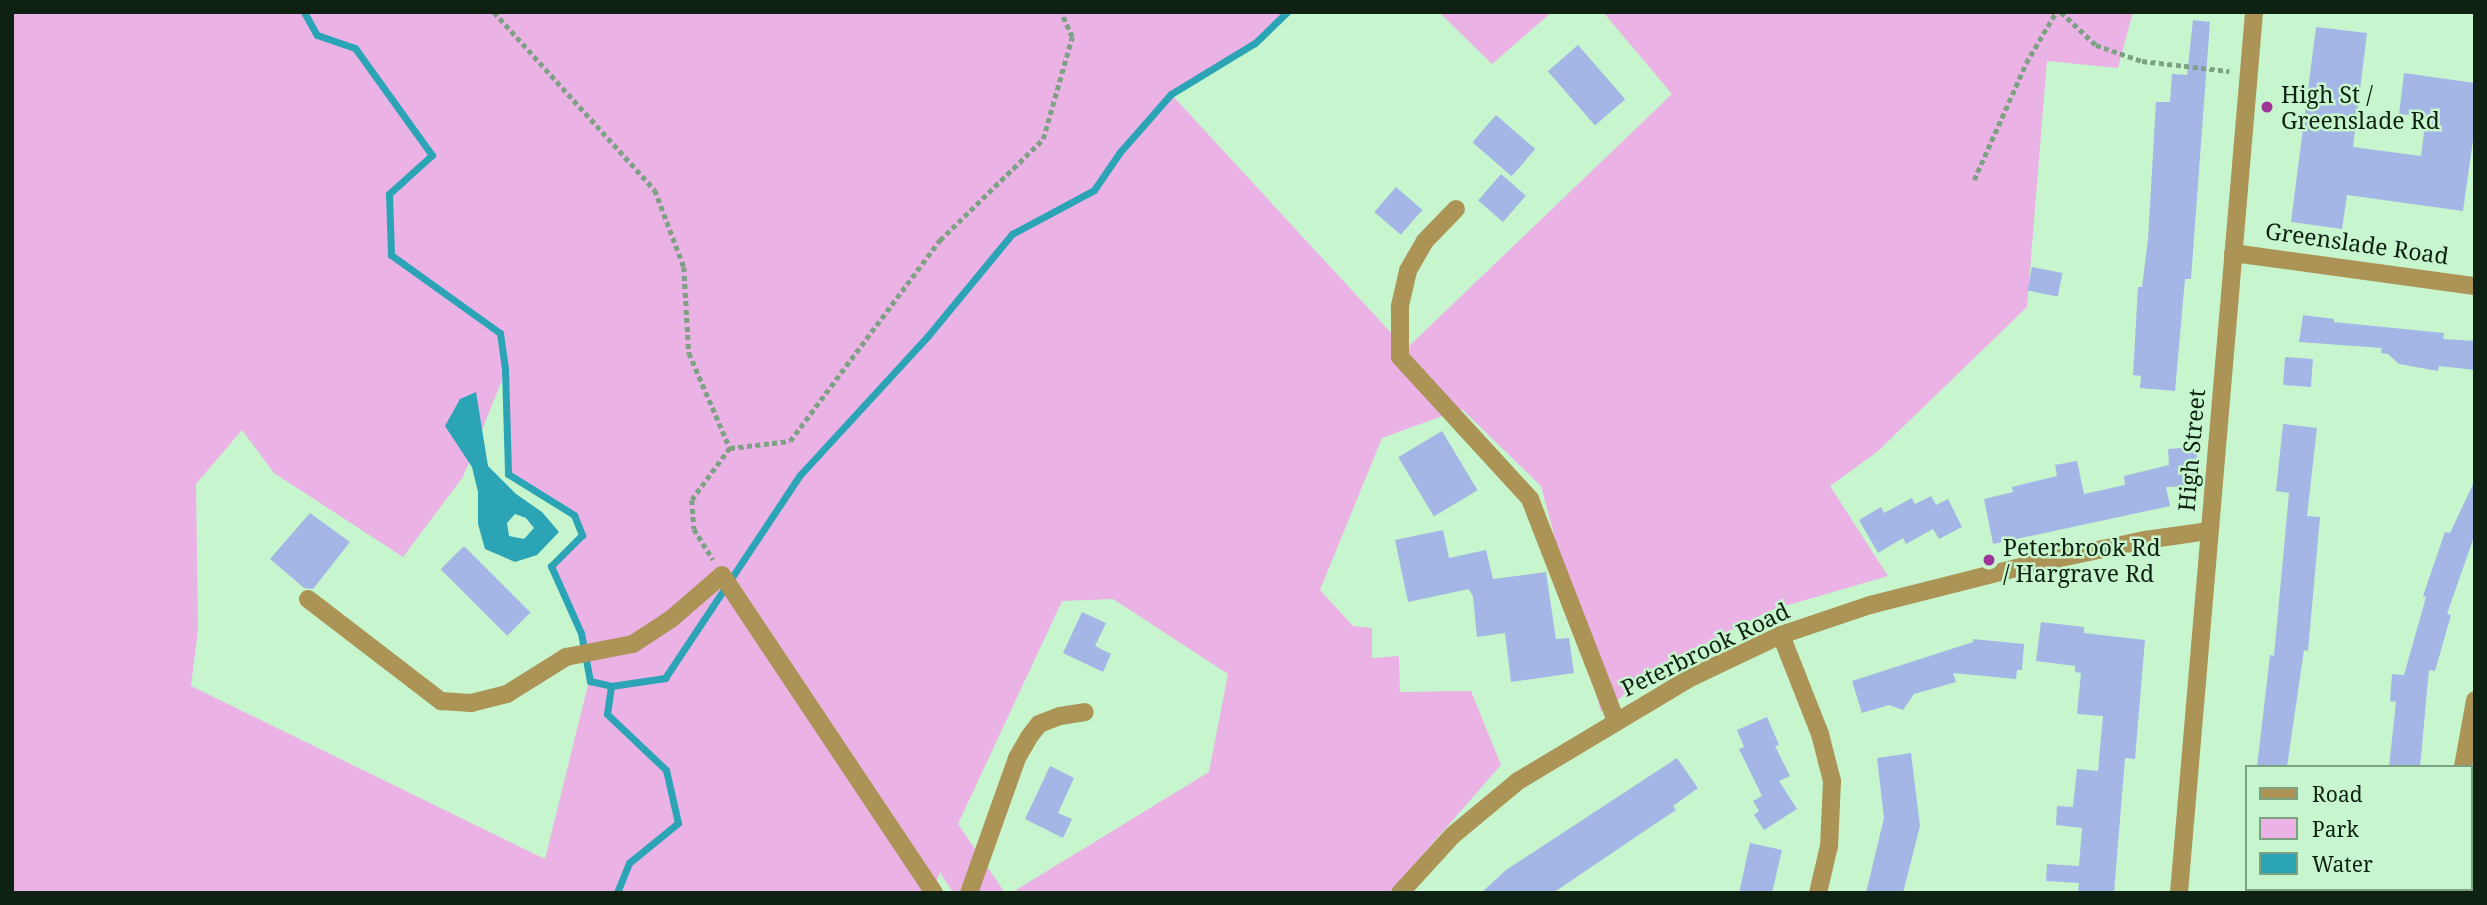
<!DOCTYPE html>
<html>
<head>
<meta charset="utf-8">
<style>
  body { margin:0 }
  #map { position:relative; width:2487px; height:905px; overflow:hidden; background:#c7f6ce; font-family:"Noto Serif",serif }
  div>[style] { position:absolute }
  .green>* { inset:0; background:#ebb2e6 }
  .water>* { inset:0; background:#2ba4b6 }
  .stream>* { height:7px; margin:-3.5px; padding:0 3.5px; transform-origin:3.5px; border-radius:3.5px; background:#2ba4b6 }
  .building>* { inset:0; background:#a4b6e6; transform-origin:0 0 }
  .path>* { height:4.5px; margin-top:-2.25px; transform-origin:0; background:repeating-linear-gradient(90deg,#7da183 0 5px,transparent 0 8.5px) }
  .minor>* { height:18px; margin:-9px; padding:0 9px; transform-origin:9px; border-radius:9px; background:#ac9457 }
  .dots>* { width:19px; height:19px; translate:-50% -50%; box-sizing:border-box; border:4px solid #c7f6ce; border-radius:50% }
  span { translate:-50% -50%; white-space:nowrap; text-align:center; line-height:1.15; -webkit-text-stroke:5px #c7f6ce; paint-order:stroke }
  .poi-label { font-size:23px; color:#0f2113 }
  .left { translate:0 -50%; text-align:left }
  .street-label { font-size:23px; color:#0f2113 }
  .frame { position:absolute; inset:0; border:14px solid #0f2113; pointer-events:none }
  .legend { position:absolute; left:2245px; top:765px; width:228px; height:126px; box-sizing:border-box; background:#c7f6ce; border:2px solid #7da183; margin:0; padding:9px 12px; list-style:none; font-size:21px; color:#0f2113 }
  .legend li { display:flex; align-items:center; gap:14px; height:35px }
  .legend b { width:35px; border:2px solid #7da183 }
</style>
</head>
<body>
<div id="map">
  <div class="green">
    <i style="clip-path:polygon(evenodd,12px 12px,1287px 12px,1255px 43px,1171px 94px,1406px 349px,1672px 94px,1603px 12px,2133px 12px,2118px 68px,2047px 61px,2027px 307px,1877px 452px,1830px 486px,1888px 576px,1771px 610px,1668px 663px,1601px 712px,1541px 486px,1462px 409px,1382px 438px,1320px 590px,1353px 626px,1372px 628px,1372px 658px,1399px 656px,1400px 692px,1471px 691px,1501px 765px,1389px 893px,1011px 893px,1209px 772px,1228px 674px,1113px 599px,1062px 601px,958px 824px,1005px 893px,953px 893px,940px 872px,932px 893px,12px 893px,12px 12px,505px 373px,508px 474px,574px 515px,582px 535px,551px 566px,581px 633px,589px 681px,545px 859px,191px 686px,198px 630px,196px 484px,242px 430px,274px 473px,403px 557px,463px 477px,505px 373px)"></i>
    <i style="clip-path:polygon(1439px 12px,1552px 12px,1492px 64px)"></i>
  </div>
  <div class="water">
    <i style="clip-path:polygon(evenodd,476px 392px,488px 466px,516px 494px,542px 512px,559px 532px,537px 555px,515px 562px,485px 549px,478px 524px,478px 492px,472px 467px,445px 426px,460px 399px,476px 392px,515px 514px,526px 518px,534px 528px,524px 539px,509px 536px,507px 523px,515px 514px)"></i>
  </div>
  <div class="stream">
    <i style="left:304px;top:12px;width:26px;rotate:61deg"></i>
    <i style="left:317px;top:35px;width:40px;rotate:18.9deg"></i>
    <i style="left:355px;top:48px;width:132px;rotate:54.3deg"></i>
    <i style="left:432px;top:155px;width:58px;rotate:137.8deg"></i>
    <i style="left:389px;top:194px;width:61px;rotate:88.1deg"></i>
    <i style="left:391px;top:255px;width:134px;rotate:35.6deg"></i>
    <i style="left:500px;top:333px;width:37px;rotate:82deg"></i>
    <i style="left:505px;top:370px;width:104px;rotate:88.3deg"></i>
    <i style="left:508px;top:474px;width:78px;rotate:31.8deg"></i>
    <i style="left:574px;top:515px;width:22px;rotate:68deg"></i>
    <i style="left:582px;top:535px;width:44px;rotate:135deg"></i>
    <i style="left:551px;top:566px;width:73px;rotate:65.9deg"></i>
    <i style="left:581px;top:633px;width:49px;rotate:79.4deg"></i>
    <i style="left:590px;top:681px;width:22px;rotate:13deg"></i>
    <i style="left:611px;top:686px;width:55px;rotate:-8.4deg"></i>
    <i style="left:665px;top:678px;width:244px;rotate:-56.4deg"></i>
    <i style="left:800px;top:475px;width:188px;rotate:-47.4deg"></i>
    <i style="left:927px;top:337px;width:134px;rotate:-50.5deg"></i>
    <i style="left:1012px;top:234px;width:93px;rotate:-28.2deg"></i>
    <i style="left:1094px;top:190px;width:46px;rotate:-55.6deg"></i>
    <i style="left:1120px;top:152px;width:77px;rotate:-48.7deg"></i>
    <i style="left:1171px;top:94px;width:98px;rotate:-31.3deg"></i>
    <i style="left:1255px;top:43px;width:45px;rotate:-44.1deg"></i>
    <i style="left:611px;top:686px;width:28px;rotate:98deg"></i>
    <i style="left:607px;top:714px;width:81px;rotate:43.5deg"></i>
    <i style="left:666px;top:770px;width:54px;rotate:77.2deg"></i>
    <i style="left:678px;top:823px;width:63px;rotate:140.8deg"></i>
    <i style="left:629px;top:863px;width:32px;rotate:112deg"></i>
  </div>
  <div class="building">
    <i style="clip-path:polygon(2193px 20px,2210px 22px,2191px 279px,2185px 279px,2175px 391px,2140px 388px,2141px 376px,2133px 375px,2138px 287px,2142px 287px,2148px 239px,2156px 102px,2170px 102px,2172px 74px,2187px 75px)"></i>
    <i style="clip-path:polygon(2316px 27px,2367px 33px,2353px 147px,2421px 156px,2426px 117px,2399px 114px,2404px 73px,2475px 83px,2475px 126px,2463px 211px,2347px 195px,2342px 229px,2291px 222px)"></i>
    <i style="left:1578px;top:45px;width:72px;height:40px;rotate:49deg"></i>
    <i style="left:1496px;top:115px;width:52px;height:36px;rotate:41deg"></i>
    <i style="left:1501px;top:174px;width:33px;height:35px;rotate:41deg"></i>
    <i style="left:1396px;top:187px;width:35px;height:33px;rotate:41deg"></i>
    <i style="left:2032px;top:267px;width:31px;height:24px;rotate:11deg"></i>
    <i style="clip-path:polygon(2303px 315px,2334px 319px,2334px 322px,2444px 333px,2443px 339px,2475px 341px,2475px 370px,2439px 366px,2438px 371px,2399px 364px,2388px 354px,2381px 353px,2382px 348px,2299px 342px)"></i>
    <i style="left:2285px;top:357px;width:28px;height:28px;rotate:4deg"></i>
    <i style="clip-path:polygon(2283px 424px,2317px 428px,2307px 516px,2320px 517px,2308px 651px,2304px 650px,2287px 767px,2257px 767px,2270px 655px,2274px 656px,2289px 493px,2276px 491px)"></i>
    <i style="left:1442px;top:431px;width:69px;height:51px;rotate:59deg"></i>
    <i style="clip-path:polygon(2197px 447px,2198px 486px,2166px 487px,2170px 506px,1993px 544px,1984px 499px,2013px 492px,2012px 487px,2057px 476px,2055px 465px,2077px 461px,2084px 494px,2125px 485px,2124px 476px,2169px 465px,2168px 449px)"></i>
    <i style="clip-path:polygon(2475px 480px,2475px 534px,2447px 614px,2451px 615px,2435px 671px,2429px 670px,2420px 767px,2389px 767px,2396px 702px,2390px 701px,2392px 674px,2404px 675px,2426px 597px,2423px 596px,2445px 532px,2450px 533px)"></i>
    <i style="clip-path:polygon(1931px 496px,1936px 505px,1948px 499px,1962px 527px,1939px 539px,1933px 529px,1906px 544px,1903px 538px,1878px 553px,1859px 520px,1881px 507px,1884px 513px,1912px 498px,1915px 504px)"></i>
    <i style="clip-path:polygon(310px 513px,350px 542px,313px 589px,304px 588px,270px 559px)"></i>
    <i style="clip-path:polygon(1443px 530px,1449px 558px,1486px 550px,1493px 579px,1546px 572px,1556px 639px,1569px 638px,1574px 673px,1511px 682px,1505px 633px,1477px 637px,1473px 597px,1469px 589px,1408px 602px,1395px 540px)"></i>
    <i style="left:464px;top:546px;width:94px;height:33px;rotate:45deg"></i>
    <i style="clip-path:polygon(1082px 612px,1106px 623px,1095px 646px,1111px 654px,1103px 672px,1063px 653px)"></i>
    <i style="clip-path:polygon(2041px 622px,2084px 627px,2084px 633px,2145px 640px,2135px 759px,2125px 758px,2114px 893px,2078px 893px,2079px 883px,2046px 881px,2047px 864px,2079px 866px,2082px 828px,2056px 825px,2057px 806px,2073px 807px,2077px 769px,2098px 771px,2103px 716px,2077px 714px,2081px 673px,2075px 672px,2075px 666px,2036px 661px)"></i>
    <i style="clip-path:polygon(1973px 639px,2024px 644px,2022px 670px,2017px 670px,2016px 679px,1953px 673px,1956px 682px,1914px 694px,1903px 710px,1889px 705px,1862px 713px,1852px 681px,1973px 642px)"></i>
    <i style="clip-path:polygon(1767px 717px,1779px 745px,1775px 746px,1790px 776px,1779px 781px,1797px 809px,1764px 830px,1754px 815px,1759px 811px,1753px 801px,1762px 796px,1739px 749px,1744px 747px,1737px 730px)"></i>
    <i style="clip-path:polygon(1911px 753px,1920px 826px,1903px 893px,1866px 893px,1884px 818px,1877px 758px)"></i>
    <i style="clip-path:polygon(1677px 758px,1698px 788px,1673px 806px,1676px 810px,1649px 828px,1553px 893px,1481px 893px,1506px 870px)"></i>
    <i style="clip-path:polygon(1050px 766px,1074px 778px,1058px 813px,1072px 819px,1063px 838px,1025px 819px)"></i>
    <i style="clip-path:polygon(1750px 843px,1782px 850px,1772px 893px,1739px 893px)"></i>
  </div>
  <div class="path">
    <i style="left:494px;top:12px;width:240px;rotate:47.9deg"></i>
    <i style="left:655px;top:190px;width:82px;rotate:69.4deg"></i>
    <i style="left:684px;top:267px;width:86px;rotate:86.7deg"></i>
    <i style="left:689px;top:353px;width:103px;rotate:66.7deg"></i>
    <i style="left:730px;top:448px;width:64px;rotate:126.2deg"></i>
    <i style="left:692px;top:500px;width:29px;rotate:86deg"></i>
    <i style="left:694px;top:529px;width:36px;rotate:58deg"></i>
    <i style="left:2061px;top:12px;width:48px;rotate:43.3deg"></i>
    <i style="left:2096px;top:45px;width:49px;rotate:19.2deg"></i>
    <i style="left:2142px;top:61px;width:88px;rotate:6.6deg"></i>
    <i style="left:1974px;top:180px;width:128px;rotate:-66deg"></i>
    <i style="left:2026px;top:63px;width:59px;rotate:-59.5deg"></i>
    <i style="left:730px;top:448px;width:60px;rotate:-6.7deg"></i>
    <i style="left:790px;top:441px;width:251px;rotate:-53.3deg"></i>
    <i style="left:940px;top:240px;width:144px;rotate:-44.4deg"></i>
    <i style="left:1043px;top:139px;width:106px;rotate:-74.1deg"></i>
    <i style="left:1072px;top:37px;width:27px;rotate:-114deg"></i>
  </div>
  <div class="minor">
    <i style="left:1456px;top:209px;width:45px;rotate:134.1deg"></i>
    <i style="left:1425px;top:241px;width:34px;rotate:120deg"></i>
    <i style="left:1408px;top:271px;width:37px;rotate:103deg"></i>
    <i style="left:1400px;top:307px;width:50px;rotate:90deg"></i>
    <i style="left:1400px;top:357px;width:193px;rotate:47.5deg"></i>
    <i style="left:1530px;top:499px;width:238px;rotate:68.8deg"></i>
    <i style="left:2233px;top:253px;width:244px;rotate:7.8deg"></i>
    <i style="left:308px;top:599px;width:168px;rotate:37.5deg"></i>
    <i style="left:441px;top:701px;width:30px;rotate:4deg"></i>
    <i style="left:471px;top:703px;width:37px;rotate:-14deg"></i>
    <i style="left:507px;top:694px;width:70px;rotate:-32.1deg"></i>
    <i style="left:566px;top:657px;width:68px;rotate:-11deg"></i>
    <i style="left:633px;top:644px;width:45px;rotate:-33.3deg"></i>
    <i style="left:671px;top:619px;width:67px;rotate:-40.8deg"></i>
    <i style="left:722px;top:575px;width:382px;rotate:56.3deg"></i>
    <i style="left:1781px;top:635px;width:106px;rotate:68.5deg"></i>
    <i style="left:1820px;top:734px;width:49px;rotate:75.7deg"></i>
    <i style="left:1832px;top:781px;width:65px;rotate:92.6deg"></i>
    <i style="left:1829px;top:846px;width:48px;rotate:103.2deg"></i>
    <i style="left:2463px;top:767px;width:68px;rotate:-79.8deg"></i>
    <i style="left:2471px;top:878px;width:4px"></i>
    <i style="left:2450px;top:889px;width:4px;rotate:90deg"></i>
    <i style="left:969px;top:893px;width:143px;rotate:-70.4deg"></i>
    <i style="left:1017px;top:758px;width:24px;rotate:-60deg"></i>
    <i style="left:1029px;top:737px;width:16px;rotate:-52deg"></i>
    <i style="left:1039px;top:724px;width:22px;rotate:-21deg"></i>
    <i style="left:1060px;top:716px;width:25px;rotate:-9deg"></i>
    <i style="left:1400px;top:893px;width:79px;rotate:-47.6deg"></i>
    <i style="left:1453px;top:835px;width:85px;rotate:-39.7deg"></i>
    <i style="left:1518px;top:781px;width:203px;rotate:-30.9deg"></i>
    <i style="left:1692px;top:677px;width:98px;rotate:-25.3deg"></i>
    <i style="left:1781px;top:635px;width:94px;rotate:-18.6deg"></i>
    <i style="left:1870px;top:605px;width:163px;rotate:-14.2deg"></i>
    <i style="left:2028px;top:565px;width:120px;rotate:-12.1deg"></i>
    <i style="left:2145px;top:540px;width:65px;rotate:-8deg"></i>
    <i style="left:2179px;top:893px;width:884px;rotate:-85.13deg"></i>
  </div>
  <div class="dots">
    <i style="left:2267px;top:107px;background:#9d3599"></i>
    <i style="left:1989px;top:560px;background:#9d3599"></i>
  </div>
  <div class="poi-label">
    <span class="left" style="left:2281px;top:107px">High St /<br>Greenslade Rd</span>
    <span class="left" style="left:2003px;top:560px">Peterbrook Rd<br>/ Hargrave Rd</span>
  </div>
  <div class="street-label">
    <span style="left:2357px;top:243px;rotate:8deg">Greenslade Road</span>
    <span style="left:2191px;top:450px;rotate:-85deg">High Street</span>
    <span style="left:1705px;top:649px;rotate:-26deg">Peterbrook Road</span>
  </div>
  <div class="frame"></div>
  <ul class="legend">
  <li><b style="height:9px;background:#ac9457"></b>Road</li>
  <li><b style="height:19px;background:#ebb2e6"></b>Park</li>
  <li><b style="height:19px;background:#2ba4b6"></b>Water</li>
  </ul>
</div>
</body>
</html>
